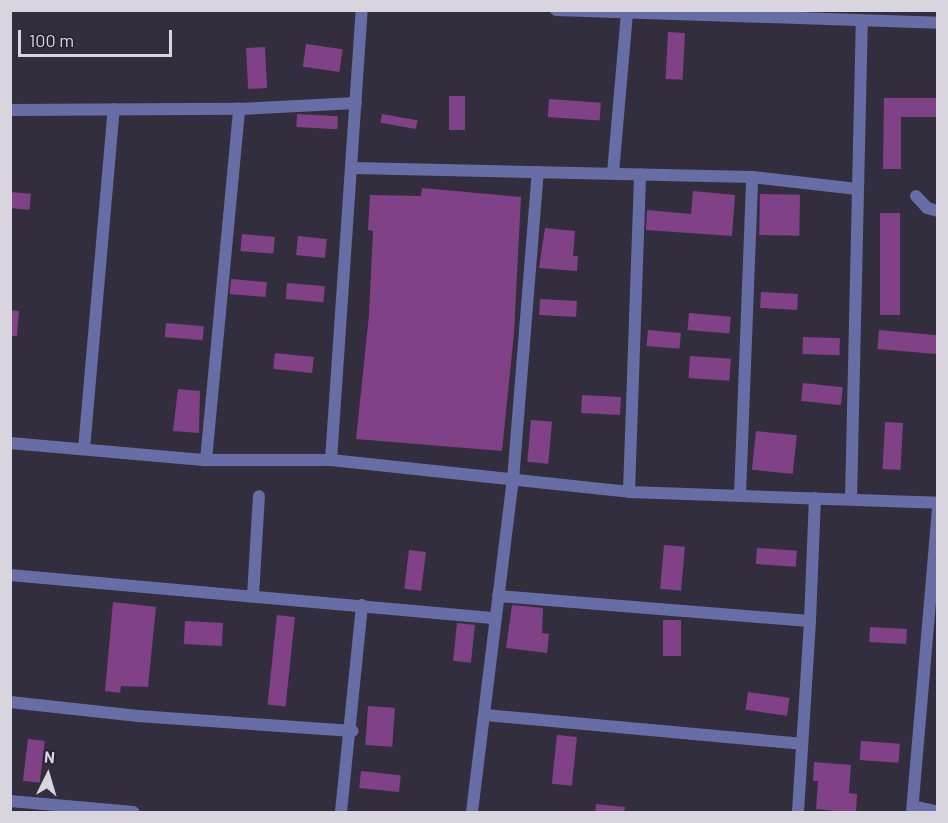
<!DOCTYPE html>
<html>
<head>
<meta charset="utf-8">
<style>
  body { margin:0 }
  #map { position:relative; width:948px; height:823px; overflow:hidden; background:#332e3d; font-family:Barlow,sans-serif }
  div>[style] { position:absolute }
  .building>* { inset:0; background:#814187; transform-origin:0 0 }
  .minor>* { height:12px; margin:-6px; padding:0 6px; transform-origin:6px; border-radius:6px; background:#676ea5 }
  span { translate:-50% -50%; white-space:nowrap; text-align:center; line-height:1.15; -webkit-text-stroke:4.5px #292433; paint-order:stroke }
  .frame { position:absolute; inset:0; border:12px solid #d8d5df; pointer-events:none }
  .north { position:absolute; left:18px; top:745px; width:60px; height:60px; -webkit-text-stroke:4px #292433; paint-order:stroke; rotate:5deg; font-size:16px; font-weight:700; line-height:24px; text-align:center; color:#d8d5df }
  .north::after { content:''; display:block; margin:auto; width:21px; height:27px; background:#d8d5df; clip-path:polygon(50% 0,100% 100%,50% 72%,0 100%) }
  .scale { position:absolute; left:18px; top:30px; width:154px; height:27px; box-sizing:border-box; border:3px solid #d8d5df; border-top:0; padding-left:8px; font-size:18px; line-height:21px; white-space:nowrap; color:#d8d5df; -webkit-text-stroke:4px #292433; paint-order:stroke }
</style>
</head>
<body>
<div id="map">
  <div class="building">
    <i style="left:668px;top:32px;width:17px;height:47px;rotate:3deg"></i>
    <i style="left:306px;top:44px;width:37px;height:23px;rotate:8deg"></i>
    <i style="left:265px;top:47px;width:41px;height:19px;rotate:87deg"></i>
    <i style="left:449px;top:96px;width:16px;height:34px"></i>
    <i style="clip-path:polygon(884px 98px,938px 98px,938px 117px,901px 117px,901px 169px,883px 169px)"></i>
    <i style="left:549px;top:99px;width:52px;height:18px;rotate:4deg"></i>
    <i style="left:297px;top:114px;width:41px;height:13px;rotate:3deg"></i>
    <i style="left:382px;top:114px;width:36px;height:9px;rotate:10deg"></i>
    <i style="clip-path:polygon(422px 188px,521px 197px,514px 333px,502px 451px,356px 439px,369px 315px,373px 231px,368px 230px,370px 195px,421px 196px)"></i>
    <i style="clip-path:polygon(693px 191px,735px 195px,732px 236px,646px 230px,647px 210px,691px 214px)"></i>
    <i style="left:10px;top:192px;width:21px;height:16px;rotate:5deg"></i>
    <i style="left:760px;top:194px;width:40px;height:41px;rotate:1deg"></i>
    <i style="left:880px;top:213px;width:20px;height:102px"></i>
    <i style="clip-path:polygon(545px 228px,575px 231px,573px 256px,578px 256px,577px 271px,539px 268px)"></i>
    <i style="left:242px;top:234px;width:33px;height:17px;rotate:5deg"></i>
    <i style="left:298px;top:236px;width:29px;height:19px;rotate:6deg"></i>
    <i style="left:231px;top:279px;width:36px;height:15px;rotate:5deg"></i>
    <i style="left:287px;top:283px;width:38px;height:16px;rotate:5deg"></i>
    <i style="left:761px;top:292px;width:37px;height:16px;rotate:3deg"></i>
    <i style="left:540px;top:299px;width:37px;height:16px;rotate:3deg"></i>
    <i style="clip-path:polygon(10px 310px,19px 311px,17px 336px,10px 336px)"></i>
    <i style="left:689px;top:313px;width:42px;height:17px;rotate:5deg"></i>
    <i style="left:166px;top:323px;width:38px;height:14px;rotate:5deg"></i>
    <i style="left:648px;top:330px;width:33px;height:16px;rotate:5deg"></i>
    <i style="left:879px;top:330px;width:59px;height:19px;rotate:5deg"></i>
    <i style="left:803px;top:337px;width:37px;height:17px;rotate:2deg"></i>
    <i style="left:275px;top:353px;width:39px;height:16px;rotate:6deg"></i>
    <i style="left:690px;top:356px;width:41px;height:22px;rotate:4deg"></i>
    <i style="left:803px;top:383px;width:40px;height:18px;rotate:6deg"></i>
    <i style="clip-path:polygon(178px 389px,200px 391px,199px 433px,173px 431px)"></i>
    <i style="left:582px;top:395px;width:39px;height:18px;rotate:3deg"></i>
    <i style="left:531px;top:420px;width:21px;height:42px;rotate:5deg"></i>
    <i style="left:885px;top:422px;width:18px;height:47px;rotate:3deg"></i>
    <i style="left:756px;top:431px;width:41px;height:39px;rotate:6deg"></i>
    <i style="left:664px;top:545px;width:21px;height:44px;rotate:5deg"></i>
    <i style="left:757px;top:548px;width:40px;height:16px;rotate:4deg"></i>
    <i style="left:409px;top:550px;width:17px;height:39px;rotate:7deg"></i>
    <i style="clip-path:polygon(113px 602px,156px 607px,148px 687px,121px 686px,120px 693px,105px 691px)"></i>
    <i style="clip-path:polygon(512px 605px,543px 608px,542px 633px,549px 634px,547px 653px,506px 648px)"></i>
    <i style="left:277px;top:615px;width:18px;height:90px;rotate:6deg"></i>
    <i style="left:663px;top:620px;width:18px;height:36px"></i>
    <i style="left:185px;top:621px;width:38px;height:23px;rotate:3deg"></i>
    <i style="left:457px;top:623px;width:18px;height:38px;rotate:6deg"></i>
    <i style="left:870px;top:627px;width:37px;height:15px;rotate:3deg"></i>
    <i style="left:748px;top:692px;width:42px;height:18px;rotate:8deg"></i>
    <i style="left:368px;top:706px;width:27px;height:39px;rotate:4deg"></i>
    <i style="left:557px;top:735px;width:20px;height:49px;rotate:6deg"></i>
    <i style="left:28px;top:739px;width:17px;height:42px;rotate:7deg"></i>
    <i style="left:861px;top:741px;width:39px;height:19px;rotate:4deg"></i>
    <i style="clip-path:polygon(814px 762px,851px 765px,849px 793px,857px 794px,856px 813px,816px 809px,818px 781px,813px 781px)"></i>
    <i style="left:361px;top:771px;width:40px;height:17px;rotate:6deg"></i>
    <i style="clip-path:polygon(596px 804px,625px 807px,624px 813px,595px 813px)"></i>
  </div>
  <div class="minor">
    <i style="left:556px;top:10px;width:382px;rotate:1.9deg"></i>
    <i style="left:10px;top:110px;width:229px;rotate:-0.3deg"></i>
    <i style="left:239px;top:109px;width:117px;rotate:-2.9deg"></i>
    <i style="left:353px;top:168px;width:399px;rotate:1.3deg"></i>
    <i style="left:752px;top:177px;width:106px;rotate:6.5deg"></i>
    <i style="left:613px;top:173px;width:160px;rotate:-85deg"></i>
    <i style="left:916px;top:196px;width:16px;rotate:47deg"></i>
    <i style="left:927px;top:208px;width:11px;rotate:15deg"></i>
    <i style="left:10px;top:443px;width:197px;rotate:5deg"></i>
    <i style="left:206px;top:460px;width:125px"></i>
    <i style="left:331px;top:460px;width:300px;rotate:6.1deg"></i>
    <i style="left:629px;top:492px;width:309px;rotate:2deg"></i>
    <i style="left:84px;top:449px;width:341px;rotate:-85deg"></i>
    <i style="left:206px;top:460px;width:353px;rotate:-84.6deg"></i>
    <i style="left:331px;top:460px;width:451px;rotate:-86.1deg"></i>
    <i style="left:629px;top:492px;width:318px;rotate:-88deg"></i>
    <i style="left:740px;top:495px;width:318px;rotate:-87.8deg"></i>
    <i style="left:851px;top:499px;width:478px;rotate:-88.7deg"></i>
    <i style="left:10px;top:575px;width:487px;rotate:5.1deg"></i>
    <i style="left:253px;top:596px;width:100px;rotate:-86.6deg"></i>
    <i style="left:498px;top:596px;width:313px;rotate:4.6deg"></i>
    <i style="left:810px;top:621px;width:191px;rotate:93.6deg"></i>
    <i style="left:810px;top:621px;width:123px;rotate:-87.7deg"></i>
    <i style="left:10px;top:702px;width:129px;rotate:6.2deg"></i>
    <i style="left:138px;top:716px;width:215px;rotate:4deg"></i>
    <i style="left:485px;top:715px;width:318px;rotate:5.2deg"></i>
    <i style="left:10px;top:801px;width:124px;rotate:5.1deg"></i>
    <i style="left:913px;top:806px;width:26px;rotate:13deg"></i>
    <i style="left:341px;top:812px;width:208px;rotate:-84.2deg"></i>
    <i style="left:472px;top:812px;width:335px;rotate:-83deg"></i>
    <i style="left:513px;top:480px;width:309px;rotate:-85.4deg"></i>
    <i style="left:912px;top:812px;width:306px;rotate:-85.1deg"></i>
  </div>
  <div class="frame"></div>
  <div class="north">N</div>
  <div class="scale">100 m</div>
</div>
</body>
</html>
